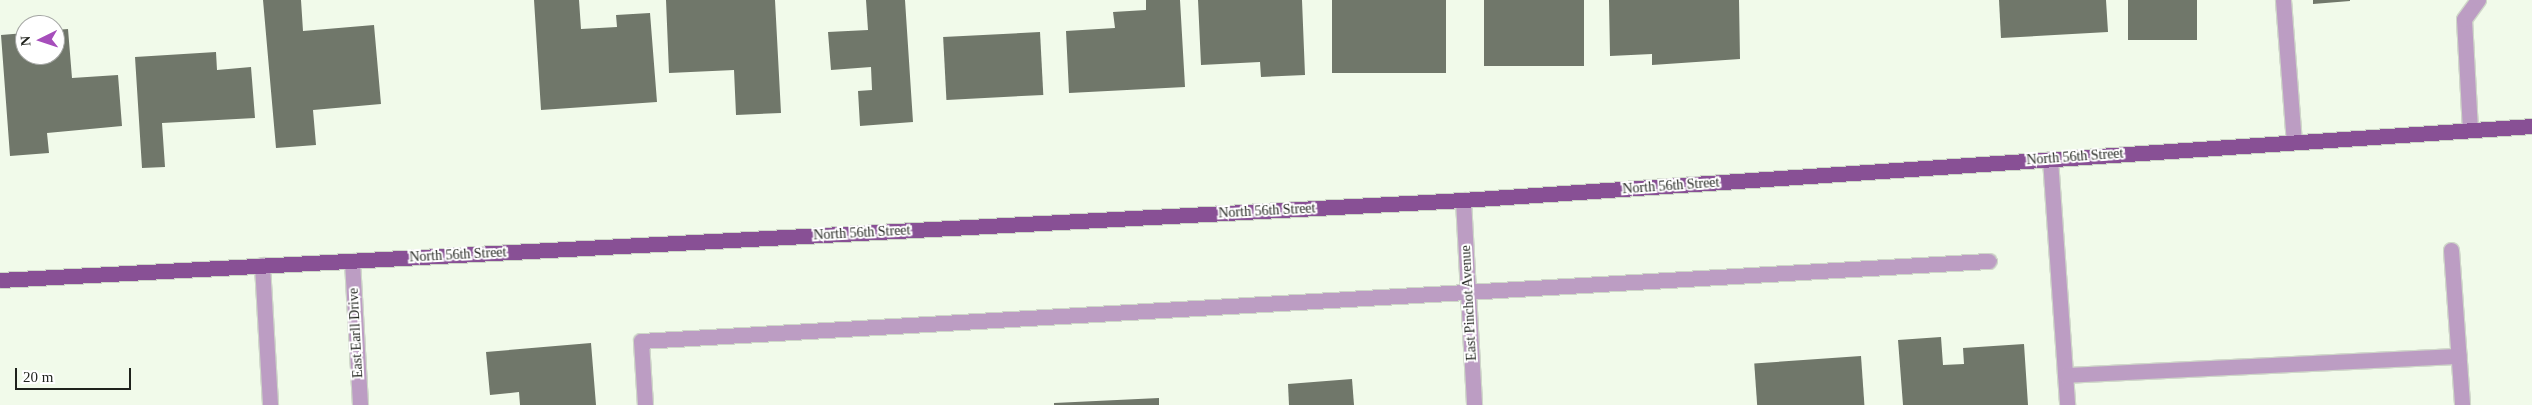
<!DOCTYPE html>
<html>
<head>
<meta charset="utf-8">
<style>
  body { margin:0 }
  #map { position:relative; width:2532px; height:405px; overflow:hidden; background:#f1faea; font-family:Georgia,serif }
  div>[style] { position:absolute }
  .building>* { inset:0; background:#70776a; transform-origin:0 0 }
  .roads { filter:drop-shadow(1px 0 #cfd7c9) drop-shadow(-1px 0 #cfd7c9) drop-shadow(0 1px #cfd7c9) drop-shadow(0 -1px #cfd7c9) }
  .minor>* { height:15px; margin:-7.5px; padding:0 7.5px; transform-origin:7.5px; border-radius:7.5px; background:#bc9dc3 }
  .major>* { height:15px; margin:-7.5px; padding:0 7.5px; transform-origin:7.5px; border-radius:7.5px; background:#885095 }
  span { translate:-50% -50%; white-space:nowrap; text-align:center; line-height:1.15; -webkit-text-stroke:4px #fff; paint-order:stroke }
  .street-label { font-size:14px; color:#1f221c }
  .north { position:absolute; left:15px; top:15px; width:50px; height:50px; box-sizing:border-box; background:#fff; border:1px solid #a5a7a4; border-radius:50%; rotate:266deg; font-size:14px; font-weight:700; line-height:20px; text-align:center; color:#1f221c }
  .north::after { content:''; display:block; margin:auto; width:18px; height:22px; background:#a64ebb; clip-path:polygon(50% 0,100% 100%,50% 72%,0 100%) }
  .scale { position:absolute; left:15px; top:368px; width:116px; height:22px; box-sizing:border-box; border:2px solid #1f221c; border-top:0; padding-left:6px; font-size:15px; line-height:18px; white-space:nowrap; color:#1f221c; -webkit-text-stroke:4px #fff; paint-order:stroke }
</style>
</head>
<body>
<div id="map">
  <div class="building">
    <i style="clip-path:polygon(263px 0,301px 0,303px 31px,374px 25px,381px 104px,313px 110px,316px 145px,276px 148px)"></i>
    <i style="clip-path:polygon(534px 0,579px 0,581px 29px,617px 27px,616px 15px,650px 13px,657px 102px,541px 110px)"></i>
    <i style="clip-path:polygon(666px 0,775px 0,781px 113px,736px 115px,734px 70px,669px 73px)"></i>
    <i style="clip-path:polygon(866px 0,905px 0,913px 122px,860px 126px,858px 91px,872px 90px,871px 67px,831px 70px,828px 32px,868px 30px)"></i>
    <i style="clip-path:polygon(1146px 0,1180px 0,1185px 87px,1069px 93px,1066px 31px,1115px 28px,1113px 12px,1146px 10px)"></i>
    <i style="clip-path:polygon(1198px 0,1302px 0,1305px 75px,1261px 77px,1260px 62px,1201px 65px)"></i>
    <i style="left:1332px;top:0;width:114px;height:73px"></i>
    <i style="left:1484px;top:0;width:100px;height:66px"></i>
    <i style="clip-path:polygon(1609px 0,1739px 0,1740px 59px,1652px 65px,1652px 54px,1610px 56px)"></i>
    <i style="clip-path:polygon(1999px 0,2106px 0,2108px 32px,2001px 38px)"></i>
    <i style="left:2128px;top:0;width:69px;height:40px"></i>
    <i style="clip-path:polygon(2313px 0,2350px 0,2350px 1px,2313px 4px)"></i>
    <i style="clip-path:polygon(68px 29px,72px 78px,118px 75px,122px 126px,47px 133px,49px 153px,10px 156px,1px 35px,25px 33px,25px 55px,55px 55px,55px 30px)"></i>
    <i style="left:1040px;top:32px;width:63px;height:97px;rotate:87deg"></i>
    <i style="clip-path:polygon(216px 52px,217px 70px,251px 67px,255px 118px,162px 123px,165px 167px,142px 168px,135px 57px)"></i>
    <i style="clip-path:polygon(1941px 337px,1943px 365px,1964px 364px,1963px 348px,2024px 344px,2028px 405px,1903px 405px,1898px 340px)"></i>
    <i style="clip-path:polygon(591px 343px,596px 405px,520px 405px,519px 392px,490px 395px,486px 352px)"></i>
    <i style="left:1861px;top:356px;width:49px;height:107px;rotate:86deg"></i>
    <i style="clip-path:polygon(1352px 379px,1354px 405px,1289px 405px,1288px 384px)"></i>
    <i style="clip-path:polygon(1159px 398px,1159px 405px,1054px 405px,1054px 403px)"></i>
  </div>
  <div class="roads">
    <div class="minor">
      <i style="left:2283px;top:0;width:142px;rotate:85.6deg"></i>
      <i style="left:2470px;top:130px;width:111px;rotate:-93.1deg"></i>
      <i style="left:2464px;top:19px;width:24px;rotate:-54deg"></i>
      <i style="left:2050px;top:159px;width:247px;rotate:86deg"></i>
      <i style="left:1463px;top:200px;width:205px;rotate:86.9deg"></i>
      <i style="left:2451px;top:250px;width:155px;rotate:85.9deg"></i>
      <i style="left:352px;top:261px;width:144px;rotate:86.8deg"></i>
      <i style="left:262px;top:265px;width:140px;rotate:86.7deg"></i>
      <i style="left:2065px;top:375px;width:394px;rotate:-2.8deg"></i>
      <i style="left:645px;top:405px;width:64px;rotate:-93.6deg"></i>
      <i style="left:641px;top:341px;width:1350px;rotate:-3.4deg"></i>
    </div>
    <div class="major">
      <i style="left:0;top:280px;width:1465px;rotate:-3.13deg"></i>
      <i style="left:1463px;top:200px;width:1072px;rotate:-3.96deg"></i>
    </div>
  </div>
  <div class="street-label">
    <span style="left:2075px;top:157px;rotate:-4deg">North 56th Street</span>
    <span style="left:1671px;top:186px;rotate:-4deg">North 56th Street</span>
    <span style="left:1267px;top:211px;rotate:-3deg">North 56th Street</span>
    <span style="left:862px;top:233px;rotate:-3deg">North 56th Street</span>
    <span style="left:458px;top:255px;rotate:-3deg">North 56th Street</span>
    <span style="left:1469px;top:303px;rotate:-93deg">East Pinchot Avenue</span>
    <span style="left:356px;top:333px;rotate:-93deg">East Earll Drive</span>
  </div>
  <div class="north">N</div>
  <div class="scale">20 m</div>
</div>
</body>
</html>
